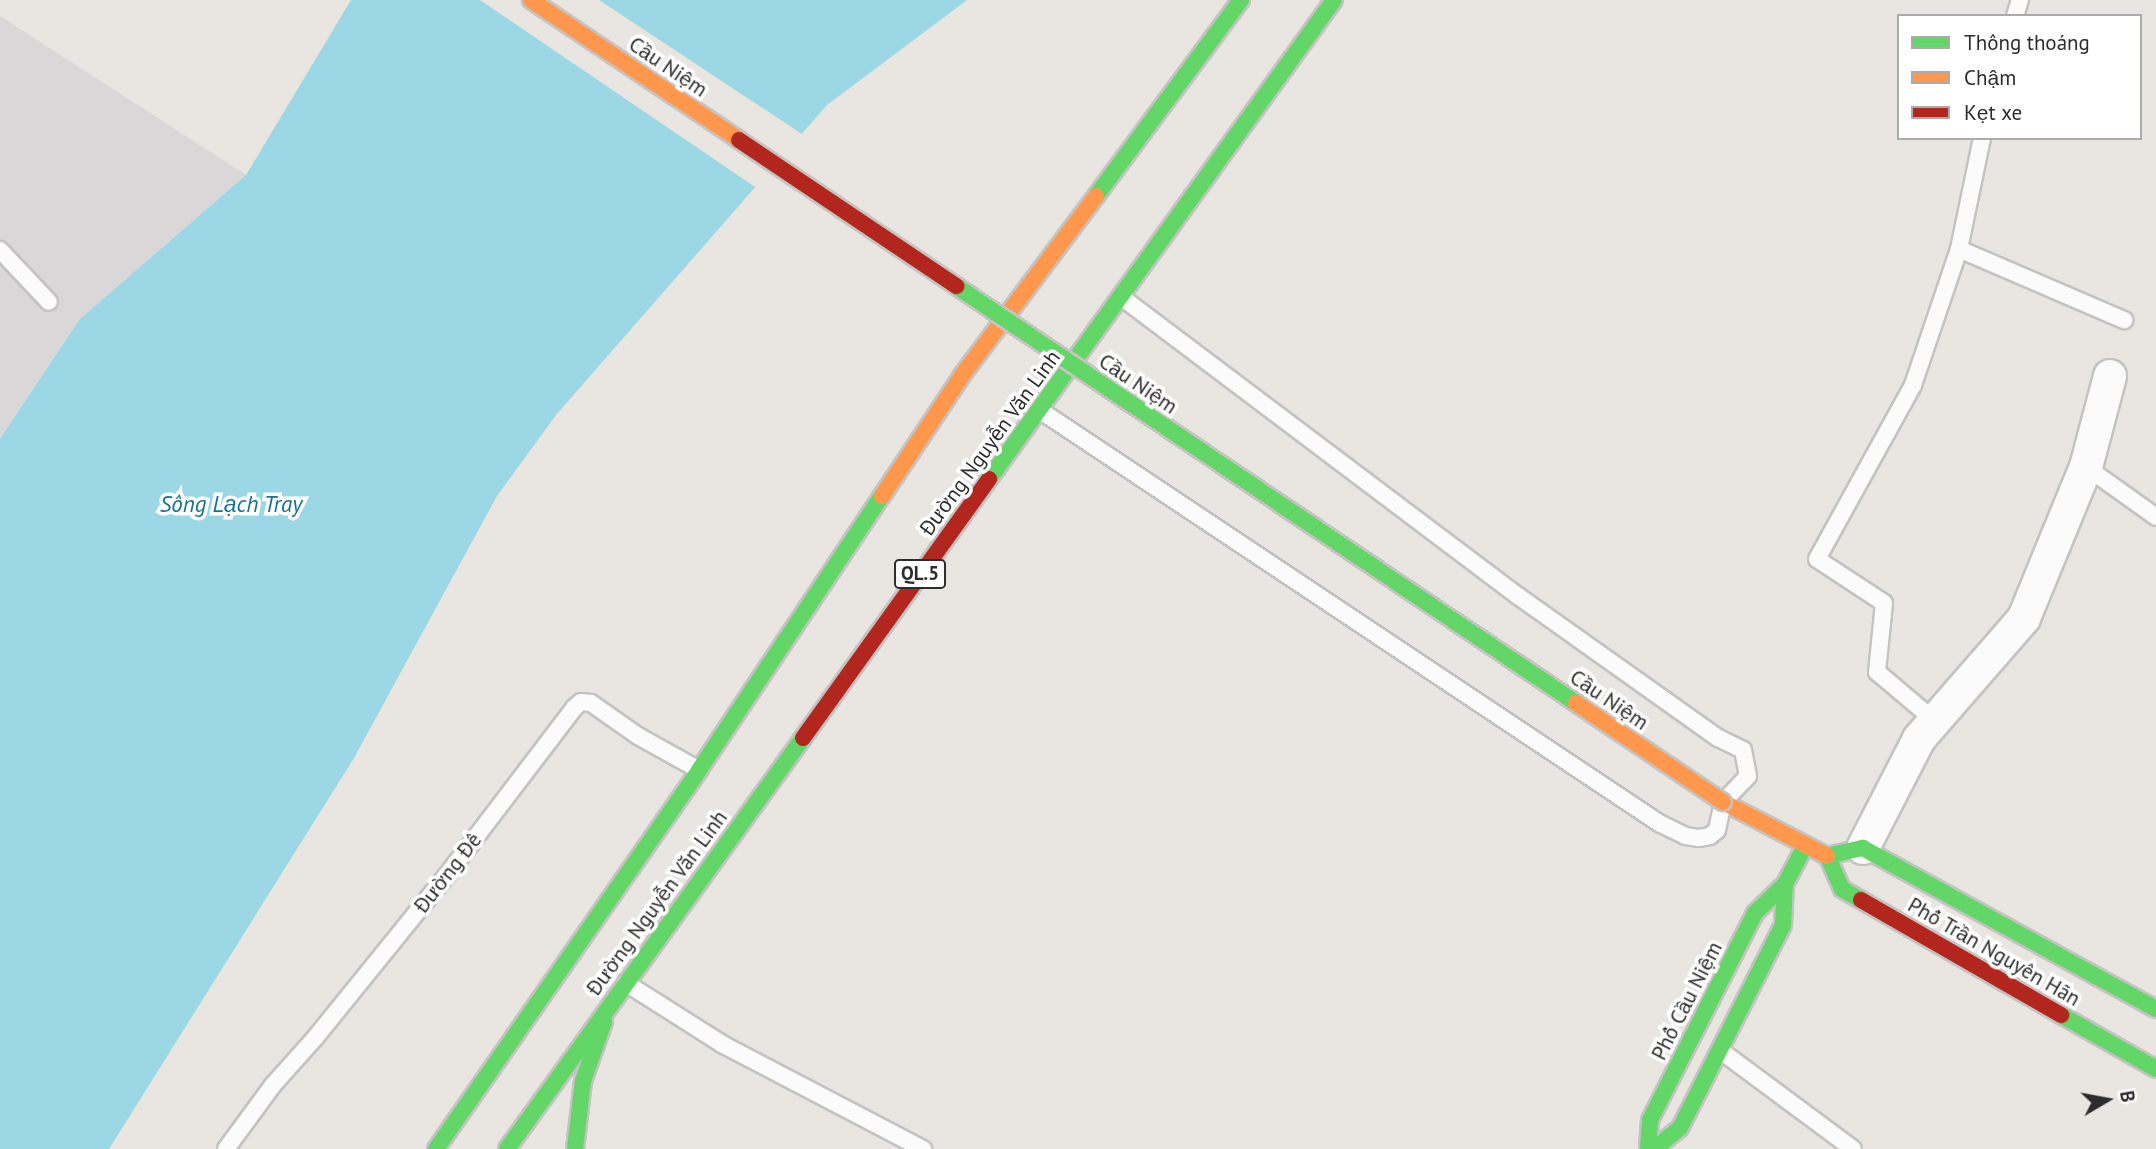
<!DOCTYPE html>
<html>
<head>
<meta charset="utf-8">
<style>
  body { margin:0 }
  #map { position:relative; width:2156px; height:1149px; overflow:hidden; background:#e9e6e2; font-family:"PT Sans",sans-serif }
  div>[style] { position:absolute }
  .industrial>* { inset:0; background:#dad7d9 }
  .water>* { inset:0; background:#9cd7e5 }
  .pier>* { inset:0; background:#e9e6e2 }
  .roads { filter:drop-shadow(2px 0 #c4c3c2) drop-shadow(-2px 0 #c4c3c2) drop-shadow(0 2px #c4c3c2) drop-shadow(0 -2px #c4c3c2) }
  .lane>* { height:16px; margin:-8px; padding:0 8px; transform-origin:8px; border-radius:8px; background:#fcfbfb }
  .street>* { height:32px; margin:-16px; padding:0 16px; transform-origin:16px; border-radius:16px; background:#fcfbfb }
  .fast>* { height:16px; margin:-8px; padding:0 8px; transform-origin:8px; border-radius:8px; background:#63d668 }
  .slow>* { height:16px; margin:-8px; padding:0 8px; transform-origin:8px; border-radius:8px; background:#ff974d }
  .jam>* { height:16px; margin:-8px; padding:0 8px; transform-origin:8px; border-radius:8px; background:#b3261e }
  .bridges { filter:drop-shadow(2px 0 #c5c4c2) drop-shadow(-2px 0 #c5c4c2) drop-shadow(0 2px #c5c4c2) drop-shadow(0 -2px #c5c4c2) }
  .fast-bridge>* { height:16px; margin:-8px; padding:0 8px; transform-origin:8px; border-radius:8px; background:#63d668 }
  .slow-bridge>* { height:16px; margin:-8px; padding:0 8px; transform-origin:8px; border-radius:8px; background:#ff974d }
  .jam-bridge>* { height:16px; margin:-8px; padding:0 8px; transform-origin:8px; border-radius:8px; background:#b3261e }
  span { translate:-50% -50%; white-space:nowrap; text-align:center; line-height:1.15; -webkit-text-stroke:7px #fff; paint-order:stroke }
  .shield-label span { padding:2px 5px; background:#fff; border:2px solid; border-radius:5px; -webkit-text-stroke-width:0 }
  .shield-label { font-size:19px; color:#2c2c2c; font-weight:700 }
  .street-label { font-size:21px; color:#2c2c2c }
  .water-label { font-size:23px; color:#187194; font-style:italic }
  .legend { position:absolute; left:1897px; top:14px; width:245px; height:126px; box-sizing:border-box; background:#fff; border:2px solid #ababab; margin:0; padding:9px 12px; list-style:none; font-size:21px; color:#2c2c2c }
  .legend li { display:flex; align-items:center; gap:14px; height:35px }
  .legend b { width:35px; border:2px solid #ababab }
  .north { position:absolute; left:2072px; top:1065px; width:70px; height:70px; -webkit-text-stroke:5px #fff; paint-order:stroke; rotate:80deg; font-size:19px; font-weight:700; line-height:28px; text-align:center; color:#2c2c2c }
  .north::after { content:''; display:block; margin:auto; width:24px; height:32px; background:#2c2c2c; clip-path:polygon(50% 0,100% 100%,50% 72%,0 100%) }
</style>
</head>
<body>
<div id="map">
  <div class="industrial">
    <i style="clip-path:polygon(0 16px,246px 175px,80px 319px,0 439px)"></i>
  </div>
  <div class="water">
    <i style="clip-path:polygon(351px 0,967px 0,827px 105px,556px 415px,497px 496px,354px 758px,109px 1149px,0 1149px,0 439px,80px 319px,246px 175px)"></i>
  </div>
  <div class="pier">
    <i style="clip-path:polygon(480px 0,599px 0,805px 136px,758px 189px)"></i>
  </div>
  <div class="roads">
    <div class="lane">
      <i style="left:2015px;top:16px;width:17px;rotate:-73deg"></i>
      <i style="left:1959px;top:249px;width:180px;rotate:23.3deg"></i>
      <i style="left:0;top:250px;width:71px;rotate:46.7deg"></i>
      <i style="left:1041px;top:411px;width:743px;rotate:33.69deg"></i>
      <i style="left:1659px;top:823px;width:30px;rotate:26deg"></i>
      <i style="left:1686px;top:836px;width:13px;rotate:9deg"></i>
      <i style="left:1699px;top:838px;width:11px;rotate:-10deg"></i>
      <i style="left:1710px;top:836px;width:9px;rotate:-41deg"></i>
      <i style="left:1717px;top:830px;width:29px;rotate:-78deg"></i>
      <i style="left:1723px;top:802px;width:36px;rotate:-46deg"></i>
      <i style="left:1748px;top:776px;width:26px;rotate:-101deg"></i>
      <i style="left:1743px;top:750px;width:28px;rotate:-154deg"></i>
      <i style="left:1718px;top:738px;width:245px;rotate:-144.6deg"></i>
      <i style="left:1518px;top:596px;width:496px;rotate:-143deg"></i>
      <i style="left:2086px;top:467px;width:86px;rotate:35.5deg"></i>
      <i style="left:1935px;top:721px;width:76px;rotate:-139.8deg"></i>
      <i style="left:1877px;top:672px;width:69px;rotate:-84.2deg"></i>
      <i style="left:1884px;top:603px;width:80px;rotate:-146.7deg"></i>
      <i style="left:1817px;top:559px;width:199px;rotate:-61.1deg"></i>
      <i style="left:1913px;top:385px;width:144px;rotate:-71.3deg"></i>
      <i style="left:1959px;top:249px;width:113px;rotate:-78.3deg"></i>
      <i style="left:626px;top:983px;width:114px;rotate:32.4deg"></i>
      <i style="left:722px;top:1044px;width:227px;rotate:27.6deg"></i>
      <i style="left:1721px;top:1051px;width:164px;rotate:36.6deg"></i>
      <i style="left:226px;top:1149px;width:79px;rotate:-53.7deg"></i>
      <i style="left:273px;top:1085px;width:63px;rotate:-48.2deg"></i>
      <i style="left:315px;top:1038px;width:210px;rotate:-51deg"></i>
      <i style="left:447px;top:875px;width:210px;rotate:-52.7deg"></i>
      <i style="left:574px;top:708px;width:9px;rotate:-41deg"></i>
      <i style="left:581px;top:702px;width:10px;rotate:6deg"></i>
      <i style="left:591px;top:703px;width:57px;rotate:35.1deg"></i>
      <i style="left:638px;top:736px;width:70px;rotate:29.1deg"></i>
    </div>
    <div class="street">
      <i style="left:1863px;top:848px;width:123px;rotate:-62.8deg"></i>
      <i style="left:1919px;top:739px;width:160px;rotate:-49deg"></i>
      <i style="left:2024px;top:618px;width:163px;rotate:-67.7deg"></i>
      <i style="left:2086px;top:467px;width:94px;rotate:-75.2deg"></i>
    </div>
    <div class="fast">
      <i style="left:1096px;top:196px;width:244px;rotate:-53.5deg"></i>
      <i style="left:989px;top:479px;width:590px;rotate:-54.24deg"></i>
      <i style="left:1861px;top:900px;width:22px;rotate:-150deg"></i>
      <i style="left:1842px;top:889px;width:36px;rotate:-114deg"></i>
      <i style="left:1827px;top:856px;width:37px;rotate:-13deg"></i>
      <i style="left:1863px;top:848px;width:334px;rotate:28.8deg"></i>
      <i style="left:2061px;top:1015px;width:109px;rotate:29.6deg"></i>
      <i style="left:436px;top:1149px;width:461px;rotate:-55.2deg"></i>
      <i style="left:699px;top:770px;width:329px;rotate:-56.3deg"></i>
      <i style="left:507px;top:1149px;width:506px;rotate:-54.24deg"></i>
      <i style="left:575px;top:1149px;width:68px;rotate:-83.3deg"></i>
      <i style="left:583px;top:1081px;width:63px;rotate:-70.4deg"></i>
      <i style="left:1648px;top:1149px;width:29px;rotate:-86deg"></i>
      <i style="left:1650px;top:1120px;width:232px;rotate:-63.1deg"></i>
      <i style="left:1755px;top:913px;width:42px;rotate:-44deg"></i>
      <i style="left:1785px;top:884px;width:43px;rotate:-62.2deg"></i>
      <i style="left:1654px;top:1149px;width:33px;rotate:-39deg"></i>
      <i style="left:1680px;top:1128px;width:228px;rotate:-63.1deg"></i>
      <i style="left:1783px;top:925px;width:41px;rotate:-87.2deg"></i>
    </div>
    <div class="slow">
      <i style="left:882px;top:496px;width:146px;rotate:-56.4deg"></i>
      <i style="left:963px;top:374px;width:222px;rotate:-53.2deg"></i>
      <i style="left:1723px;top:802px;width:117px;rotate:27.4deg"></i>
    </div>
    <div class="jam">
      <i style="left:803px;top:738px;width:319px;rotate:-54.3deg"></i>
      <i style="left:1861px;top:900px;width:231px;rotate:29.9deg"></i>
    </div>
  </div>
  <div class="bridges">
    <div class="fast-bridge">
      <i style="left:956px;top:286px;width:747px;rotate:33.92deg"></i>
    </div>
    <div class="slow-bridge">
      <i style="left:531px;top:0;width:251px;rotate:33.9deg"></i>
      <i style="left:1576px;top:703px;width:177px;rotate:34deg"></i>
    </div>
    <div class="jam-bridge">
      <i style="left:739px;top:140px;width:262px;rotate:33.9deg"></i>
    </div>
  </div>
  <div class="shield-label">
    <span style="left:920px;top:574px">QL.5</span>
  </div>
  <div class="street-label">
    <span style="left:668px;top:67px;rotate:34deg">Cầu Niệm</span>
    <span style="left:1138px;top:384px;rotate:34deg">Cầu Niệm</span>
    <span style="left:990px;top:443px;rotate:-54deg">Đường Nguyễn Văn Linh</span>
    <span style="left:1609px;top:700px;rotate:34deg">Cầu Niệm</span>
    <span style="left:448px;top:873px;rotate:-52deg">Đường Đê</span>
    <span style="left:657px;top:903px;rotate:-54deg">Đường Nguyễn Văn Linh</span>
    <span style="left:1994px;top:952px;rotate:30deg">Phố Trần Nguyên Hãn</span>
    <span style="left:1687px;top:1001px;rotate:-63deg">Phố Cầu Niệm</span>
  </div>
  <div class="water-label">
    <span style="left:231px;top:504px">Sông Lạch Tray</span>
  </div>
  <ul class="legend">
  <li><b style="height:9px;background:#63d668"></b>Thông thoáng</li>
  <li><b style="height:9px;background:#ff974d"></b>Chậm</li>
  <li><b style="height:9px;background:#b3261e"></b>Kẹt xe</li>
  </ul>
  <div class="north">B</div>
</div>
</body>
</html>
